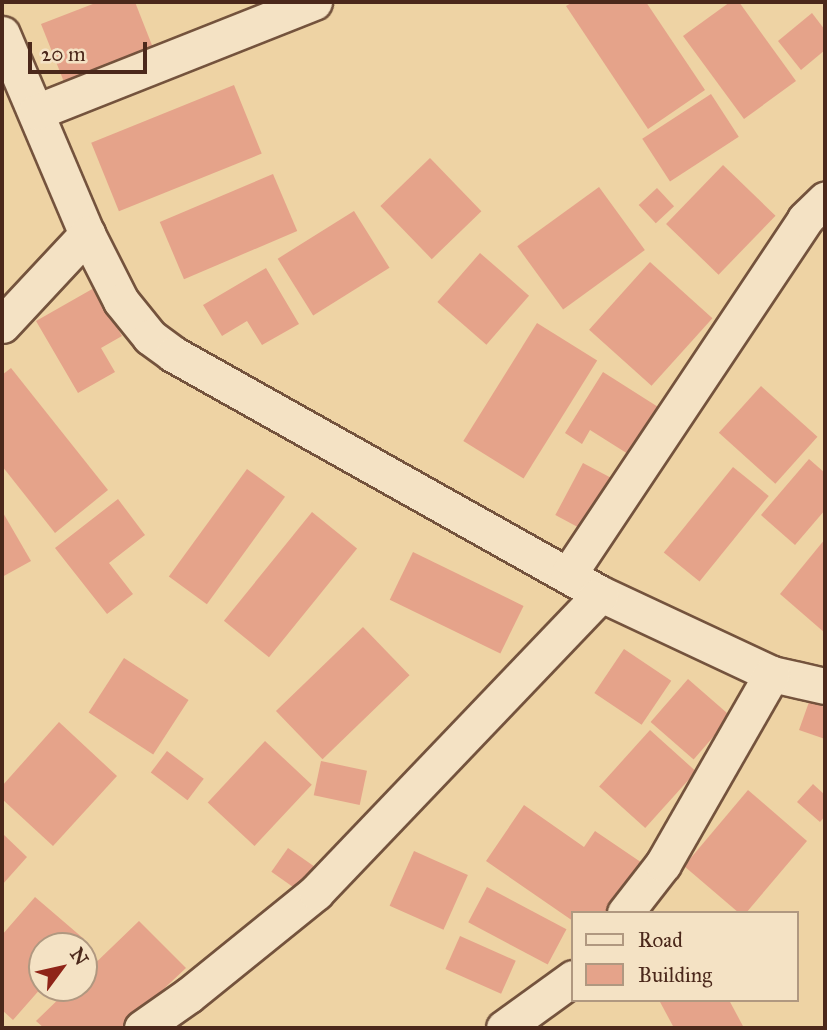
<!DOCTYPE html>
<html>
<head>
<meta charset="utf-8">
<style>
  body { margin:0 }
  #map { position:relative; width:827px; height:1030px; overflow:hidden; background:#eed3a4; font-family:"IM FELL Great Primer",serif }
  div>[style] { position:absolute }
  .building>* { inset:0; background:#e5a38a; transform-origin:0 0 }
  .roads { filter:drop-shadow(2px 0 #74533d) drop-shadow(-2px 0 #74533d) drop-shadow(0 2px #74533d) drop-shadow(0 -2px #74533d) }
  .street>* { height:35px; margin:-17.5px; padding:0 17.5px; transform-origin:17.5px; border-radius:17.5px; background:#f4e2c4 }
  span { translate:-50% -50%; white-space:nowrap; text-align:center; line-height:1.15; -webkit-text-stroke:6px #f4e2c4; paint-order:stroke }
  .frame { position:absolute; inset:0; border:4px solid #4b281b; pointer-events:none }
  .legend { position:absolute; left:571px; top:911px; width:228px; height:91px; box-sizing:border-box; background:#f4e2c4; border:2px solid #b09880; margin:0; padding:9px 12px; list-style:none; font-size:21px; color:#4b281b }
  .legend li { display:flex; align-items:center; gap:14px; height:35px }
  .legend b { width:35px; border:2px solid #b09880 }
  .north { position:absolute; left:28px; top:932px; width:70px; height:70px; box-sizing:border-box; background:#f4e2c4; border:2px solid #b09880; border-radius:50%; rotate:57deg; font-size:19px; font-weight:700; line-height:28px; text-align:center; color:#4b281b }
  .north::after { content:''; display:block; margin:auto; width:24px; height:32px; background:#8f2418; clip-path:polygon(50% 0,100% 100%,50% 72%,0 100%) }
  .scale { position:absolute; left:28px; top:42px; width:119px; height:32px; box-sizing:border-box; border:4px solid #4b281b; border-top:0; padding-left:9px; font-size:21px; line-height:24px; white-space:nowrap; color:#4b281b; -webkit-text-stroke:5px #f4e2c4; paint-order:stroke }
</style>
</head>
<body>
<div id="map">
  <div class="building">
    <i style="clip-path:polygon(98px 2px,135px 2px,157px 58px,68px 92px,41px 24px)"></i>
    <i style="clip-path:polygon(573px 2px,646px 2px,705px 90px,648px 129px,566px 6px)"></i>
    <i style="clip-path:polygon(730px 2px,739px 2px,796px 81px,744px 119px,683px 36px)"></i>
    <i style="clip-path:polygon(812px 13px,825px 30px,825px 50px,801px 70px,778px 41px)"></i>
    <i style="left:234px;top:85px;width:74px;height:154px;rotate:68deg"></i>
    <i style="left:711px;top:94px;width:51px;height:82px;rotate:57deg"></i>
    <i style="left:430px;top:158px;width:74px;height:69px;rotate:46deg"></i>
    <i style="left:723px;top:165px;width:73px;height:82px;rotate:44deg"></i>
    <i style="left:273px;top:174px;width:62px;height:123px;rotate:67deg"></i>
    <i style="left:599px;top:187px;width:78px;height:101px;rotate:54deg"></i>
    <i style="left:657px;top:188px;width:25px;height:25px;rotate:47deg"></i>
    <i style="left:354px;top:211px;width:67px;height:90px;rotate:58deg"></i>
    <i style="left:480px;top:253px;width:65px;height:65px;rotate:41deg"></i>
    <i style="left:650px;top:262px;width:84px;height:91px;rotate:42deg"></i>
    <i style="clip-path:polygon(266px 268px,299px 324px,262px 345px,247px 321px,222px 336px,203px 305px)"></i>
    <i style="clip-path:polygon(94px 288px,122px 336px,101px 348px,115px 372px,78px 393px,36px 321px)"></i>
    <i style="left:537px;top:323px;width:71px;height:139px;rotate:32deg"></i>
    <i style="clip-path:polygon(11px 368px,108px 490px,55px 533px,2px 466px,2px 375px)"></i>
    <i style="clip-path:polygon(603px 372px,666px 412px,636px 459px,590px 430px,582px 444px,565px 433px)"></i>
    <i style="left:761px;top:386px;width:76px;height:63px;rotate:42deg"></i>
    <i style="clip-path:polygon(809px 459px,825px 473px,825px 510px,795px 545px,761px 515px)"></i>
    <i style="left:583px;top:463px;width:38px;height:59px;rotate:28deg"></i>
    <i style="left:733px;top:467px;width:46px;height:110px;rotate:39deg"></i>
    <i style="left:247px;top:469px;width:47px;height:133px;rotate:36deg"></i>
    <i style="clip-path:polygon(118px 499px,145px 535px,109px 563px,133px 594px,107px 614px,55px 548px)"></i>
    <i style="clip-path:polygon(2px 511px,31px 561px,2px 577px)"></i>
    <i style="left:312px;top:512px;width:58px;height:140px;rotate:39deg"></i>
    <i style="clip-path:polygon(825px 539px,825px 633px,780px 594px)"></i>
    <i style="left:413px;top:552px;width:123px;height:53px;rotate:26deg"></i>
    <i style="left:363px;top:627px;width:67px;height:121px;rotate:46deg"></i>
    <i style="left:624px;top:649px;width:57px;height:53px;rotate:34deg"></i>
    <i style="left:124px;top:658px;width:77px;height:65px;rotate:33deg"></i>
    <i style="left:688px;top:679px;width:57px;height:57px;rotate:41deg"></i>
    <i style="clip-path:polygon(809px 702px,825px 707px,825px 739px,799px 730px)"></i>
    <i style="clip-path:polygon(59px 722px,117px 776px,53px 846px,2px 799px,2px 786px)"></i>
    <i style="left:650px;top:730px;width:62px;height:76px;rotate:42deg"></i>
    <i style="left:265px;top:741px;width:64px;height:84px;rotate:43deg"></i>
    <i style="left:167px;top:751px;width:46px;height:27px;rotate:37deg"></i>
    <i style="left:321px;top:761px;width:47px;height:35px;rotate:12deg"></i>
    <i style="clip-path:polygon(813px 784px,825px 795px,825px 816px,820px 822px,797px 802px)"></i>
    <i style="clip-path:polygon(748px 790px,807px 841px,746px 913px,739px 913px,684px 866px)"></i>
    <i style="clip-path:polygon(524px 805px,584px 847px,595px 831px,651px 869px,622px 913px,573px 913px,573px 921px,486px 861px)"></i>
    <i style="clip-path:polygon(2px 833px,27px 857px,2px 885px)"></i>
    <i style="left:288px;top:848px;width:33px;height:29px;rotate:35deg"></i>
    <i style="left:414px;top:851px;width:59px;height:60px;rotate:24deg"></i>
    <i style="left:487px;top:887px;width:90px;height:40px;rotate:28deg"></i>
    <i style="clip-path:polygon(35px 897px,84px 939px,78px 946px,42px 946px,42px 987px,13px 1020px,2px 1010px,2px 935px)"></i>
    <i style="clip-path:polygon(139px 921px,186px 968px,122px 1028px,44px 1028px,36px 1021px,70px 988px,84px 988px,84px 974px)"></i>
    <i style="left:460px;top:936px;width:61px;height:36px;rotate:24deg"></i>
    <i style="clip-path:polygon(659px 1000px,729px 1000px,744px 1028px,674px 1028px)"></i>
  </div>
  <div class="roads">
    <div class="street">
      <i style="left:2px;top:34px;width:217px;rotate:67deg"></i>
      <i style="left:87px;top:234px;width:75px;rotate:63.1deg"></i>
      <i style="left:121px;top:301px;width:46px;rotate:51.1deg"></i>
      <i style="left:150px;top:337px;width:29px;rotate:36deg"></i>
      <i style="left:173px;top:354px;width:491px;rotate:29.3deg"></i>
      <i style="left:601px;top:594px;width:189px;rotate:25.1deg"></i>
      <i style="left:772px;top:674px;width:54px;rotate:12.8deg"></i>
      <i style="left:36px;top:112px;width:299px;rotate:-21.6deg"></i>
      <i style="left:2px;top:325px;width:125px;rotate:-47deg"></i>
      <i style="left:568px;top:575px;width:428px;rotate:-56.3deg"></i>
      <i style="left:805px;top:219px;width:28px;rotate:-44deg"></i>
      <i style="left:625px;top:913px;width:62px;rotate:-52.2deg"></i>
      <i style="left:663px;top:864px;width:219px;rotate:-60.2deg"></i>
      <i style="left:142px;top:1028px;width:57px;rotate:-35.1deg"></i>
      <i style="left:189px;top:995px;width:164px;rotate:-39deg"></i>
      <i style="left:316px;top:892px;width:412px;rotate:-46.3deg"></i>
      <i style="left:504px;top:1028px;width:85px;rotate:-35.9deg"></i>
    </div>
  </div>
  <div class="frame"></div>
  <ul class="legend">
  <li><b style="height:9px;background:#f4e2c4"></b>Road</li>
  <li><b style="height:19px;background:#e5a38a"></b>Building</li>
  </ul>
  <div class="north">N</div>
  <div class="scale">20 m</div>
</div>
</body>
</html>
